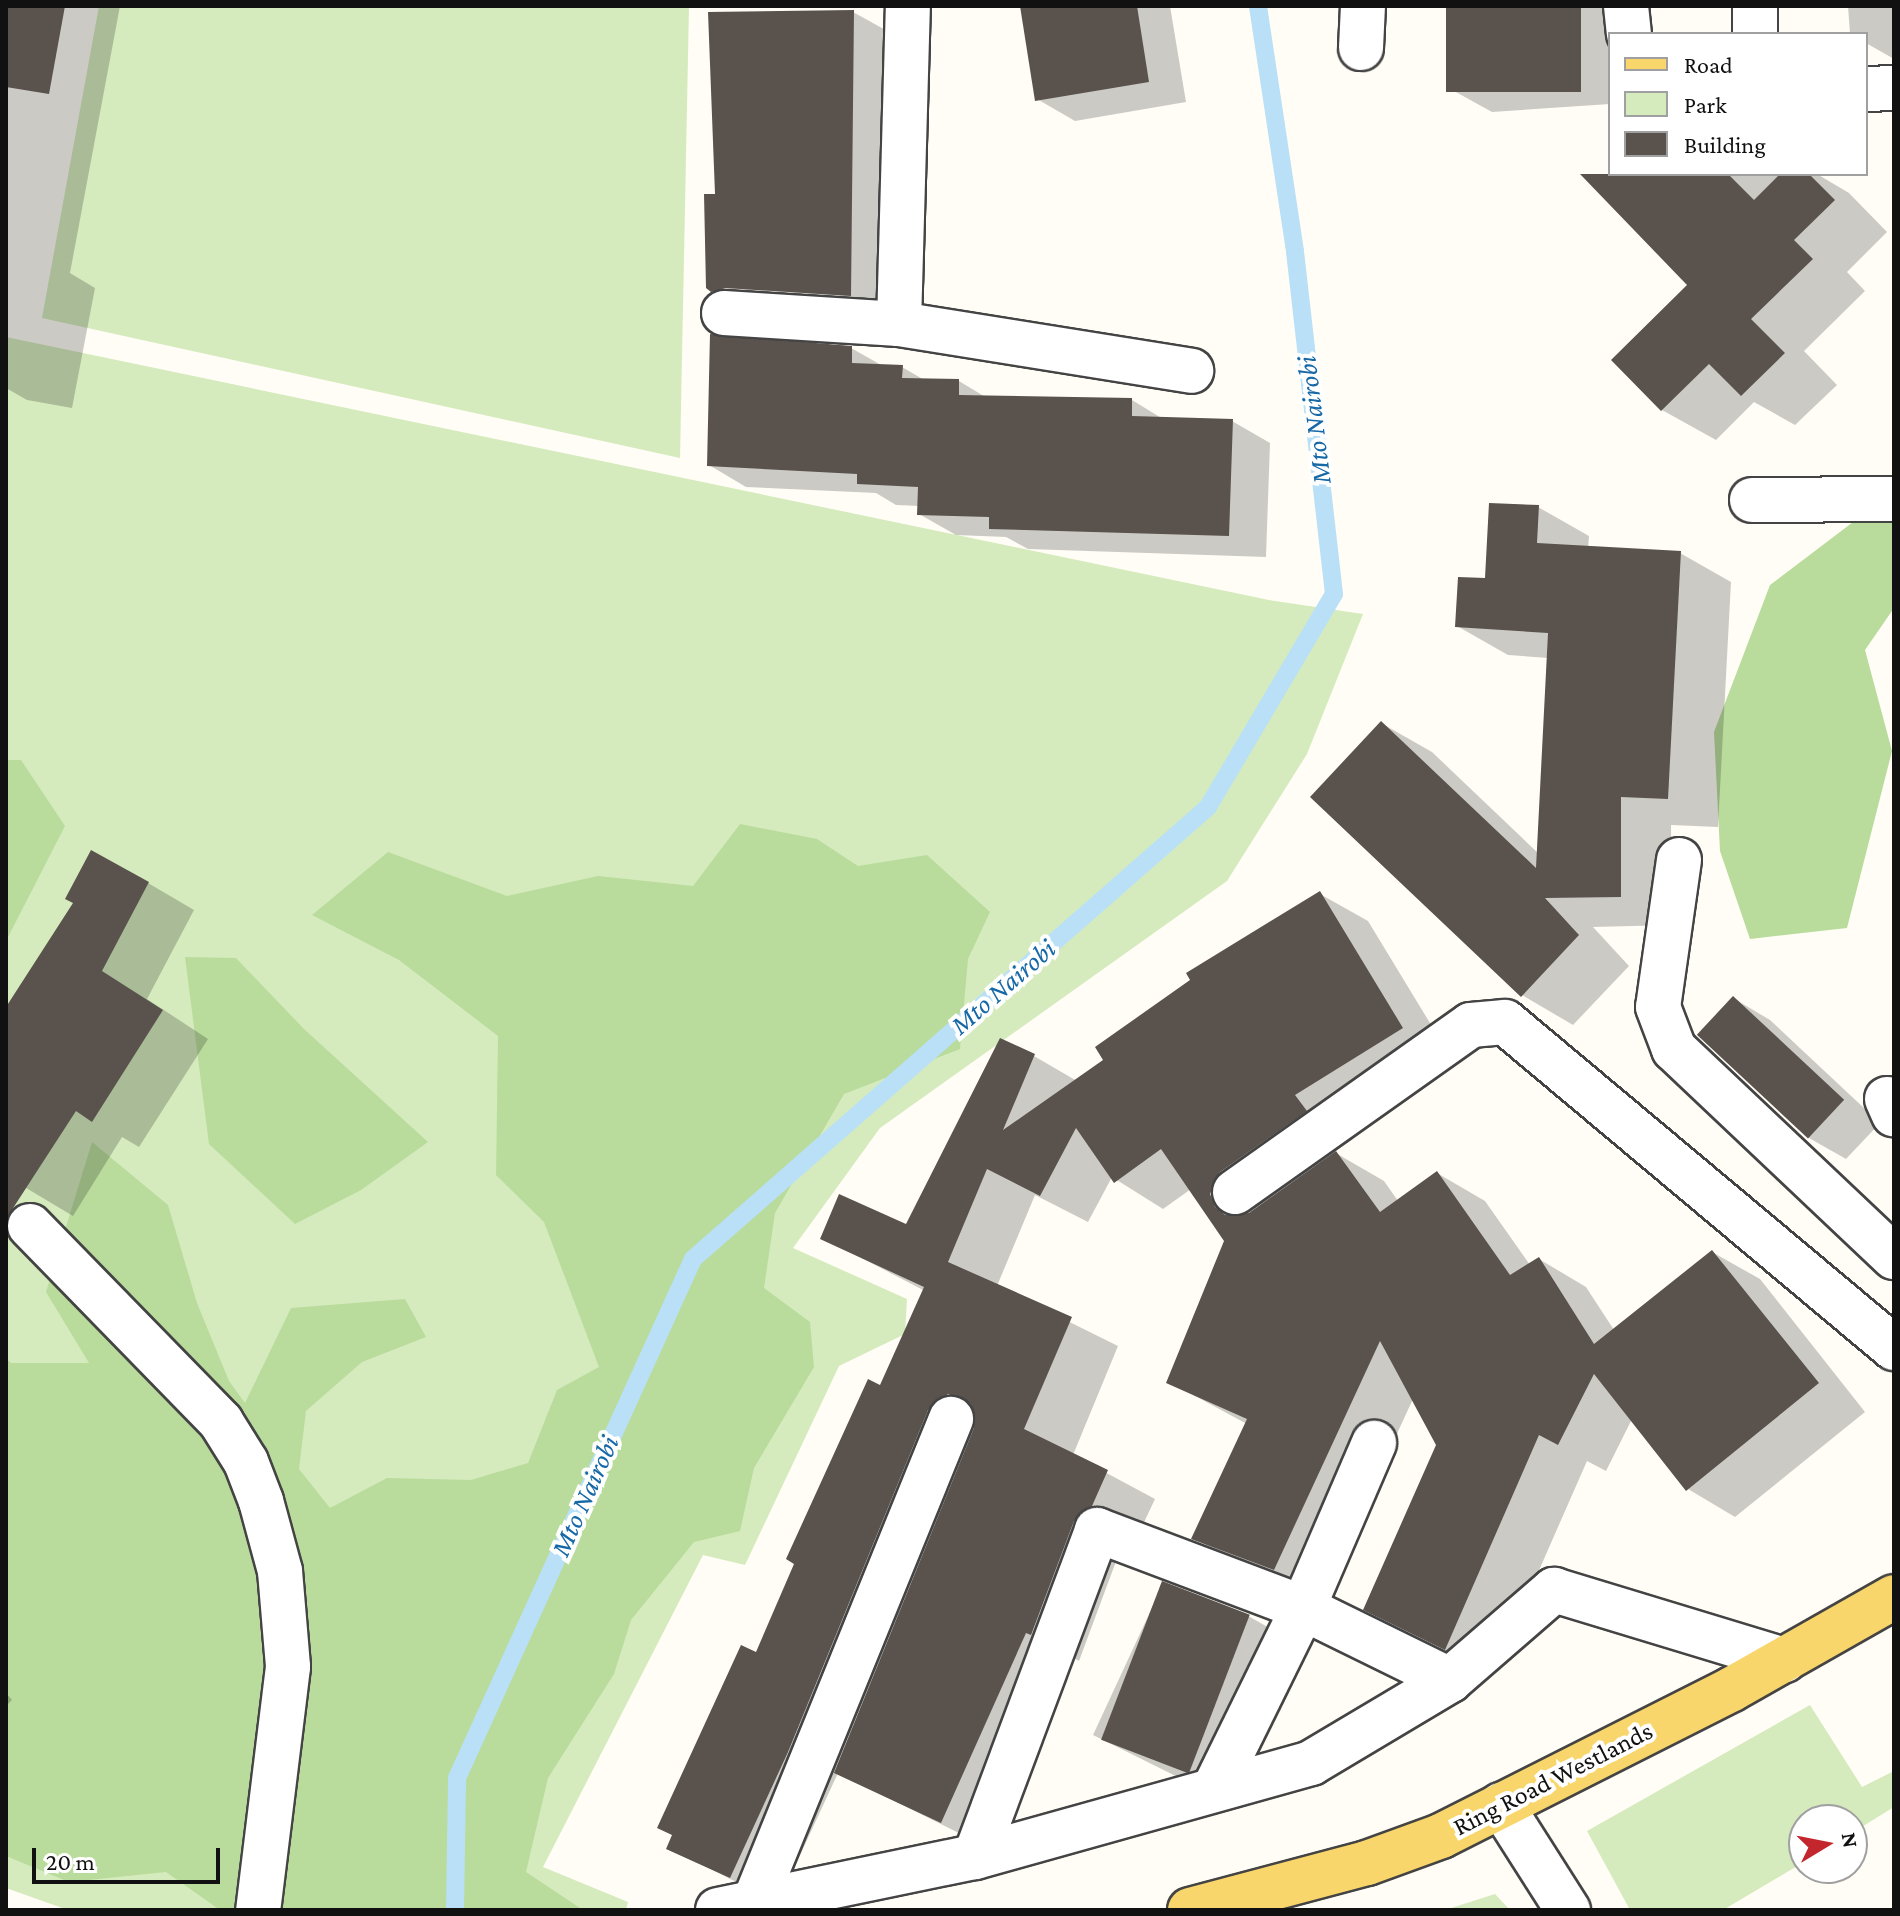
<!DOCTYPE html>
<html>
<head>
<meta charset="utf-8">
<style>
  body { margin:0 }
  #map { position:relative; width:1900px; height:1916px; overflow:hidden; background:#fffdf5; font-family:"Crimson Pro",serif }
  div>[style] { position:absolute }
  .green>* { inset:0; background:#d5ebbd }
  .forest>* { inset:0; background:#b9dc9c }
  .shadow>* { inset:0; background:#0003 }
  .stream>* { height:18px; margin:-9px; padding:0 9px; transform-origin:9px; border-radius:9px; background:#b9e0f7 }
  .building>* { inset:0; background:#5a524d; transform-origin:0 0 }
  .roads { filter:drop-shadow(2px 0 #444) drop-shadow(-2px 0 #444) drop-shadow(0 2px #444) drop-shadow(0 -2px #444) }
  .minor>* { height:44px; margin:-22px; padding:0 22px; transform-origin:22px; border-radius:22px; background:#fff }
  .major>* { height:44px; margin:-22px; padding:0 22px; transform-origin:22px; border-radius:22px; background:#f9d66b }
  span { translate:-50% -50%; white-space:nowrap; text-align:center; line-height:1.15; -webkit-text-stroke:8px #fff; paint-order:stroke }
  .street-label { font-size:26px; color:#111 }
  .water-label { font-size:28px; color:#1768a6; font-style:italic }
  .frame { position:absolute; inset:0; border:8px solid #111; pointer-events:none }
  .legend { position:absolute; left:1608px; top:32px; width:260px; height:144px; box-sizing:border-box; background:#fff; border:2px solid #a0a0a0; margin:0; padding:10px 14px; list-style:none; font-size:24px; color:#111 }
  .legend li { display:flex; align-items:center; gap:16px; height:40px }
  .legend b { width:40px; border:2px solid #a0a0a0 }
  .north { position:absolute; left:1788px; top:1804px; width:80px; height:80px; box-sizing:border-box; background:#fff; border:2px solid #a0a0a0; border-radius:50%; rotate:80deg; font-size:22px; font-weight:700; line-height:32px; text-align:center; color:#111 }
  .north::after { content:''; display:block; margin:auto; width:28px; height:36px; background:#c4262e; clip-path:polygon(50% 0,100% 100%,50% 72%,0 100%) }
  .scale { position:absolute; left:32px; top:1848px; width:188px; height:36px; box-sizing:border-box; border:4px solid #111; border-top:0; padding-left:10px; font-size:24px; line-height:28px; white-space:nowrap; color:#111; -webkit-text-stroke:6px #fff; paint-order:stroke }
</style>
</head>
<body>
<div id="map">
  <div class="green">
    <i style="clip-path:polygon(99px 6px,689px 6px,680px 458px,42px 318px)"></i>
    <i style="clip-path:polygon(6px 337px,1269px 600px,1363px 614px,1307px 754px,1227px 881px,880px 1128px,793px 1248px,907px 1299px,905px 1334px,839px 1366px,745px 1565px,703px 1555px,543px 1867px,628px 1902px,626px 1910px,68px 1910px,6px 1888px)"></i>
    <i style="clip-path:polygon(1810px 1705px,1862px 1787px,1894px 1771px,1894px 1807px,1852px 1833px,1852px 1820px,1804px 1820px,1804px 1862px,1723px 1910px,1630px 1910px,1587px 1831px)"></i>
    <i style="clip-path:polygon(1495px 1894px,1510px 1910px,1445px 1910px)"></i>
  </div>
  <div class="forest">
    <i style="clip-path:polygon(1894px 491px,1894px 608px,1865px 650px,1892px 751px,1847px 928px,1750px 939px,1720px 851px,1714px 732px,1770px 585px)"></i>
    <i style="clip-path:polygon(6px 760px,21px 760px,65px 826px,6px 941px)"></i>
    <i style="clip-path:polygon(740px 824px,817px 839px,858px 866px,927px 855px,990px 912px,968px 959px,960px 1049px,844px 1094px,775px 1213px,764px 1288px,810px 1322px,814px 1367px,754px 1468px,740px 1531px,694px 1542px,631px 1620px,614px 1674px,548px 1778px,526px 1872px,583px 1910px,220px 1910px,166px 1872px,69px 1882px,6px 1856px,6px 1358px,11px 1363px,89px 1363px,46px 1292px,92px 1142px,168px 1205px,197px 1303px,229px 1381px,245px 1403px,291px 1308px,405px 1299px,426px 1337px,362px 1362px,306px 1411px,299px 1469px,330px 1508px,387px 1478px,471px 1480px,528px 1463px,557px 1390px,599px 1367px,544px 1222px,496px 1175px,498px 1036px,399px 960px,312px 915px,388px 852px,507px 896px,598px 876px,693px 886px)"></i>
    <i style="clip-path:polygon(185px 957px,236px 958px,304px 1029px,428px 1142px,361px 1190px,295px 1224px,209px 1144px)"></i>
  </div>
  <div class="shadow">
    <i style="clip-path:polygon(6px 6px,120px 6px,70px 273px,95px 288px,72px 408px,27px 400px,6px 388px)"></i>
    <i style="clip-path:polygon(1022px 6px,1170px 6px,1186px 102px,1075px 121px,1037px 99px)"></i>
    <i style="clip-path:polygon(1448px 6px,1616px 6px,1610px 34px,1610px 104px,1492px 112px,1454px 91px)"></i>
    <i style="clip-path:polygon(1848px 6px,1894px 6px,1894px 59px,1866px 43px,1866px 34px,1850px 34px)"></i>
    <i style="clip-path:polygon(853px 12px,891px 33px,888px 316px,746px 309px,708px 287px,717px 196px)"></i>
    <i style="clip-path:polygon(1623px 174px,1817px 174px,1849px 193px,1887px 232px,1847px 272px,1865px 291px,1804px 351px,1837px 385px,1795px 425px,1754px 402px,1716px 440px,1662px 410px,1614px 360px,1690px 285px)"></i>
    <i style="clip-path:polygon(851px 348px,883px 366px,902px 367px,926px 381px,959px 381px,987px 398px,1132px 400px,1163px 419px,1232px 421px,1270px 443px,1266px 557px,1028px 549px,1006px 537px,956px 535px,919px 514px,919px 506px,896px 505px,876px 493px,746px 487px,709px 465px)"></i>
    <i style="clip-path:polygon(1538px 507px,1589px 536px,1588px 548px,1680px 553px,1731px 582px,1718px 827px,1671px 825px,1672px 925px,1593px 927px,1629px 966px,1573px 1025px,1522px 995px,1381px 723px,1432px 752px,1539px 854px,1548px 658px,1508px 655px,1457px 626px)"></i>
    <i style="clip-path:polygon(148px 883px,194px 910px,147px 999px,208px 1039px,139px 1147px,122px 1137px,73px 1216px,6px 1176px,6px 1011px)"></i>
    <i style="clip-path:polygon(1320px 894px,1368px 921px,1450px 1056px,1341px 1123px,1353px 1139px,1334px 1152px,1384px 1181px,1398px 1201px,1437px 1173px,1485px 1201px,1530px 1265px,1539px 1259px,1586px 1287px,1614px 1330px,1712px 1252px,1760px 1279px,1865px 1412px,1735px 1517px,1688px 1489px,1632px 1419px,1606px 1471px,1587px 1461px,1493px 1675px,1366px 1609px,1438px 1445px,1413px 1399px,1322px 1596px,1241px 1565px,1194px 1538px,1247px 1424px,1169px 1382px,1226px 1241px,1191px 1189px,1163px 1209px,1112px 1177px,1088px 1222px,1035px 1195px,997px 1286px,1118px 1346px,1073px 1455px,1155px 1499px,1139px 1533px,1121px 1548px,1079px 1661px,1074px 1658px,989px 1848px,838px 1773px,778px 1903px,669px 1848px,925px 1291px,823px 1238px,907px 1227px,1034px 1056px,1077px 1081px)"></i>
    <i style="clip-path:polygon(1733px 998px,1770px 1020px,1880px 1123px,1846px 1159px,1809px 1138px)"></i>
    <i style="clip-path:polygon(1163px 1584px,1250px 1617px,1287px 1638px,1214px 1795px,1093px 1735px)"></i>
    <i style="clip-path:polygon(6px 1693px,12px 1700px,6px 1706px)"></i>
  </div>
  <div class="stream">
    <i style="left:455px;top:1910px;width:132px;rotate:-89.1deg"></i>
    <i style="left:457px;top:1778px;width:570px;rotate:-65.55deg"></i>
    <i style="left:693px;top:1259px;width:685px;rotate:-41.27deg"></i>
    <i style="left:1208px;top:807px;width:247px;rotate:-59.4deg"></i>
    <i style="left:1334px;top:594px;width:345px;rotate:-96.5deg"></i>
    <i style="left:1295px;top:251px;width:248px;rotate:-98.6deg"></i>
  </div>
  <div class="building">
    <i style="clip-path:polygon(6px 6px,65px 6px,49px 94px,6px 87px)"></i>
    <i style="clip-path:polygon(1020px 6px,1137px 6px,1149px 82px,1035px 101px)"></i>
    <i style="left:1446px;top:6px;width:135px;height:86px"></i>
    <i style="clip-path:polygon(854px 10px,851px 296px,726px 288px,711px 292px,706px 288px,704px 194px,715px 194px,708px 12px)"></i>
    <i style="clip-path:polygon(1580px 174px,1728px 174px,1754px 200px,1780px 174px,1809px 174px,1835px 200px,1794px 240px,1813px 259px,1751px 319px,1785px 353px,1741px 396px,1709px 364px,1661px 411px,1611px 360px,1687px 285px)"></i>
    <i style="clip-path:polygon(710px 334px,852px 346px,852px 363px,903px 365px,902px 378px,959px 379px,959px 395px,1132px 398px,1132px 416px,1233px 419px,1229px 536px,989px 529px,989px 517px,917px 515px,918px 487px,857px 484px,857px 474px,707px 466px)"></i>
    <i style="clip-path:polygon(1489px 503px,1539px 505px,1537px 543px,1681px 551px,1668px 799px,1621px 797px,1621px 897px,1545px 898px,1579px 935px,1521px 997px,1310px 797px,1381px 721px,1536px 868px,1548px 633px,1455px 627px,1458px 577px,1485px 578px)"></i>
    <i style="clip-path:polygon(91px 850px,149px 882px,102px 971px,163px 1010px,92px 1122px,76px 1111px,6px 1219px,6px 1007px,73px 903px,65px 899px)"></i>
    <i style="clip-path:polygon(1320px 891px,1403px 1028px,1295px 1095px,1307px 1111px,1220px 1172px,1210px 1194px,1215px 1207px,1225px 1215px,1249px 1213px,1336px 1151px,1380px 1212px,1437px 1171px,1510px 1275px,1539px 1257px,1594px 1344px,1712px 1250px,1819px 1383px,1686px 1491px,1594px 1374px,1558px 1445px,1539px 1435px,1445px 1650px,1363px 1610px,1436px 1445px,1380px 1341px,1274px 1570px,1191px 1539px,1247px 1419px,1166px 1383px,1224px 1241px,1161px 1149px,1114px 1183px,1076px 1128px,1040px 1196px,987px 1169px,948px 1262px,1072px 1317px,1024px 1429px,1108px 1470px,1092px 1506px,1074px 1521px,1031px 1635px,1026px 1633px,941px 1823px,834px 1773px,974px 1428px,971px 1404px,948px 1394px,928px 1410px,788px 1752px,730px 1878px,666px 1849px,672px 1835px,657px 1828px,741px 1645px,756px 1652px,794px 1564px,786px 1559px,868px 1379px,880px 1385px,924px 1287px,820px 1239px,839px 1194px,906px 1224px,1000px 1038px,1035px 1054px,1003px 1130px,1103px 1060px,1095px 1047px,1190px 980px,1186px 973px)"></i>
    <i style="left:1733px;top:996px;width:152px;height:53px;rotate:43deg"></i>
    <i style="left:1162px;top:1581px;width:94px;height:170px;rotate:21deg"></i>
  </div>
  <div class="roads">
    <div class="minor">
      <i style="left:1626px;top:6px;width:28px;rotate:84deg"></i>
      <i style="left:1755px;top:6px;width:28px;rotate:90deg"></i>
      <i style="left:1361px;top:48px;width:42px;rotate:-87.3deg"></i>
      <i style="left:1866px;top:89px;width:28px;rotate:-2deg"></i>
      <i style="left:724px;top:313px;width:175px;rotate:3.6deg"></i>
      <i style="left:899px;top:324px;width:296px;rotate:9.1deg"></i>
      <i style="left:899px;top:324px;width:318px;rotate:-88.4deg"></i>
      <i style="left:1752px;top:500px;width:142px;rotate:-0.4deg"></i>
      <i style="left:1679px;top:860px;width:148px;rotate:98.1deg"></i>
      <i style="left:1658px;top:1007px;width:45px;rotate:69.1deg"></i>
      <i style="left:1674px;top:1049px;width:303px;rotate:43.4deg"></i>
      <i style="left:1887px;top:1099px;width:17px;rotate:66deg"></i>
      <i style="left:1235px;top:1192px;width:289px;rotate:-35.3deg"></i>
      <i style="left:1471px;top:1025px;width:34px;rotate:-5deg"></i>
      <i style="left:1505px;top:1022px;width:508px;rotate:39.96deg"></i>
      <i style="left:30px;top:1226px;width:274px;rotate:45.7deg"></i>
      <i style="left:221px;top:1422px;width:47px;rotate:58deg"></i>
      <i style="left:246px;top:1462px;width:42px;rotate:69deg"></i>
      <i style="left:261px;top:1501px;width:73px;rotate:74.8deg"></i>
      <i style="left:280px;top:1571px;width:96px;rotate:85.2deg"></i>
      <i style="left:288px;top:1667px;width:245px;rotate:97deg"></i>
      <i style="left:1215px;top:1787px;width:199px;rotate:-63.8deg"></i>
      <i style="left:1303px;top:1608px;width:180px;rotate:-66.7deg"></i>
      <i style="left:1501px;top:1805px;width:125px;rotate:57.5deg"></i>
      <i style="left:975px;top:1857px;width:349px;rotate:-69.5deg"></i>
      <i style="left:1097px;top:1530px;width:220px;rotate:20.7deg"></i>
      <i style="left:1303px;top:1608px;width:164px;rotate:26.1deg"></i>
      <i style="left:1450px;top:1680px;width:138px;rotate:-40.9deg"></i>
      <i style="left:1554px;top:1590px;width:241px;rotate:16.9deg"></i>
      <i style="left:753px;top:1905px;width:525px;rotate:-67.83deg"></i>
      <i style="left:718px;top:1910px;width:262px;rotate:-11.7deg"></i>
      <i style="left:975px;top:1857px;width:349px;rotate:-15.6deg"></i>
      <i style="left:1311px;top:1763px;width:162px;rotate:-30.8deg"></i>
    </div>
    <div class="major">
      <i style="left:1190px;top:1910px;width:183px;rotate:-14.9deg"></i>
      <i style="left:1367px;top:1863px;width:79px;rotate:-20deg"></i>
      <i style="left:1441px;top:1836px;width:326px;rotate:-26.8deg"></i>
      <i style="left:1732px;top:1689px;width:186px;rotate:-29.6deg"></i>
    </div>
  </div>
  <div class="street-label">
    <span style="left:1553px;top:1779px;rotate:-27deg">Ring Road Westlands</span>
  </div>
  <div class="water-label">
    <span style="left:1314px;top:420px;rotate:-97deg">Mto Nairobi</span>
    <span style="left:1003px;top:987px;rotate:-41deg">Mto Nairobi</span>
    <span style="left:585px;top:1496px;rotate:-66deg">Mto Nairobi</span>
  </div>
  <div class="frame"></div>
  <ul class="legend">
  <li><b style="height:10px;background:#f9d66b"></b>Road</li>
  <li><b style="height:22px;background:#d5ebbd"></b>Park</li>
  <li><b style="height:22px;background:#5a524d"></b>Building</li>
  </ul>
  <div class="north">N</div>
  <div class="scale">20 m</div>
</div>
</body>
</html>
